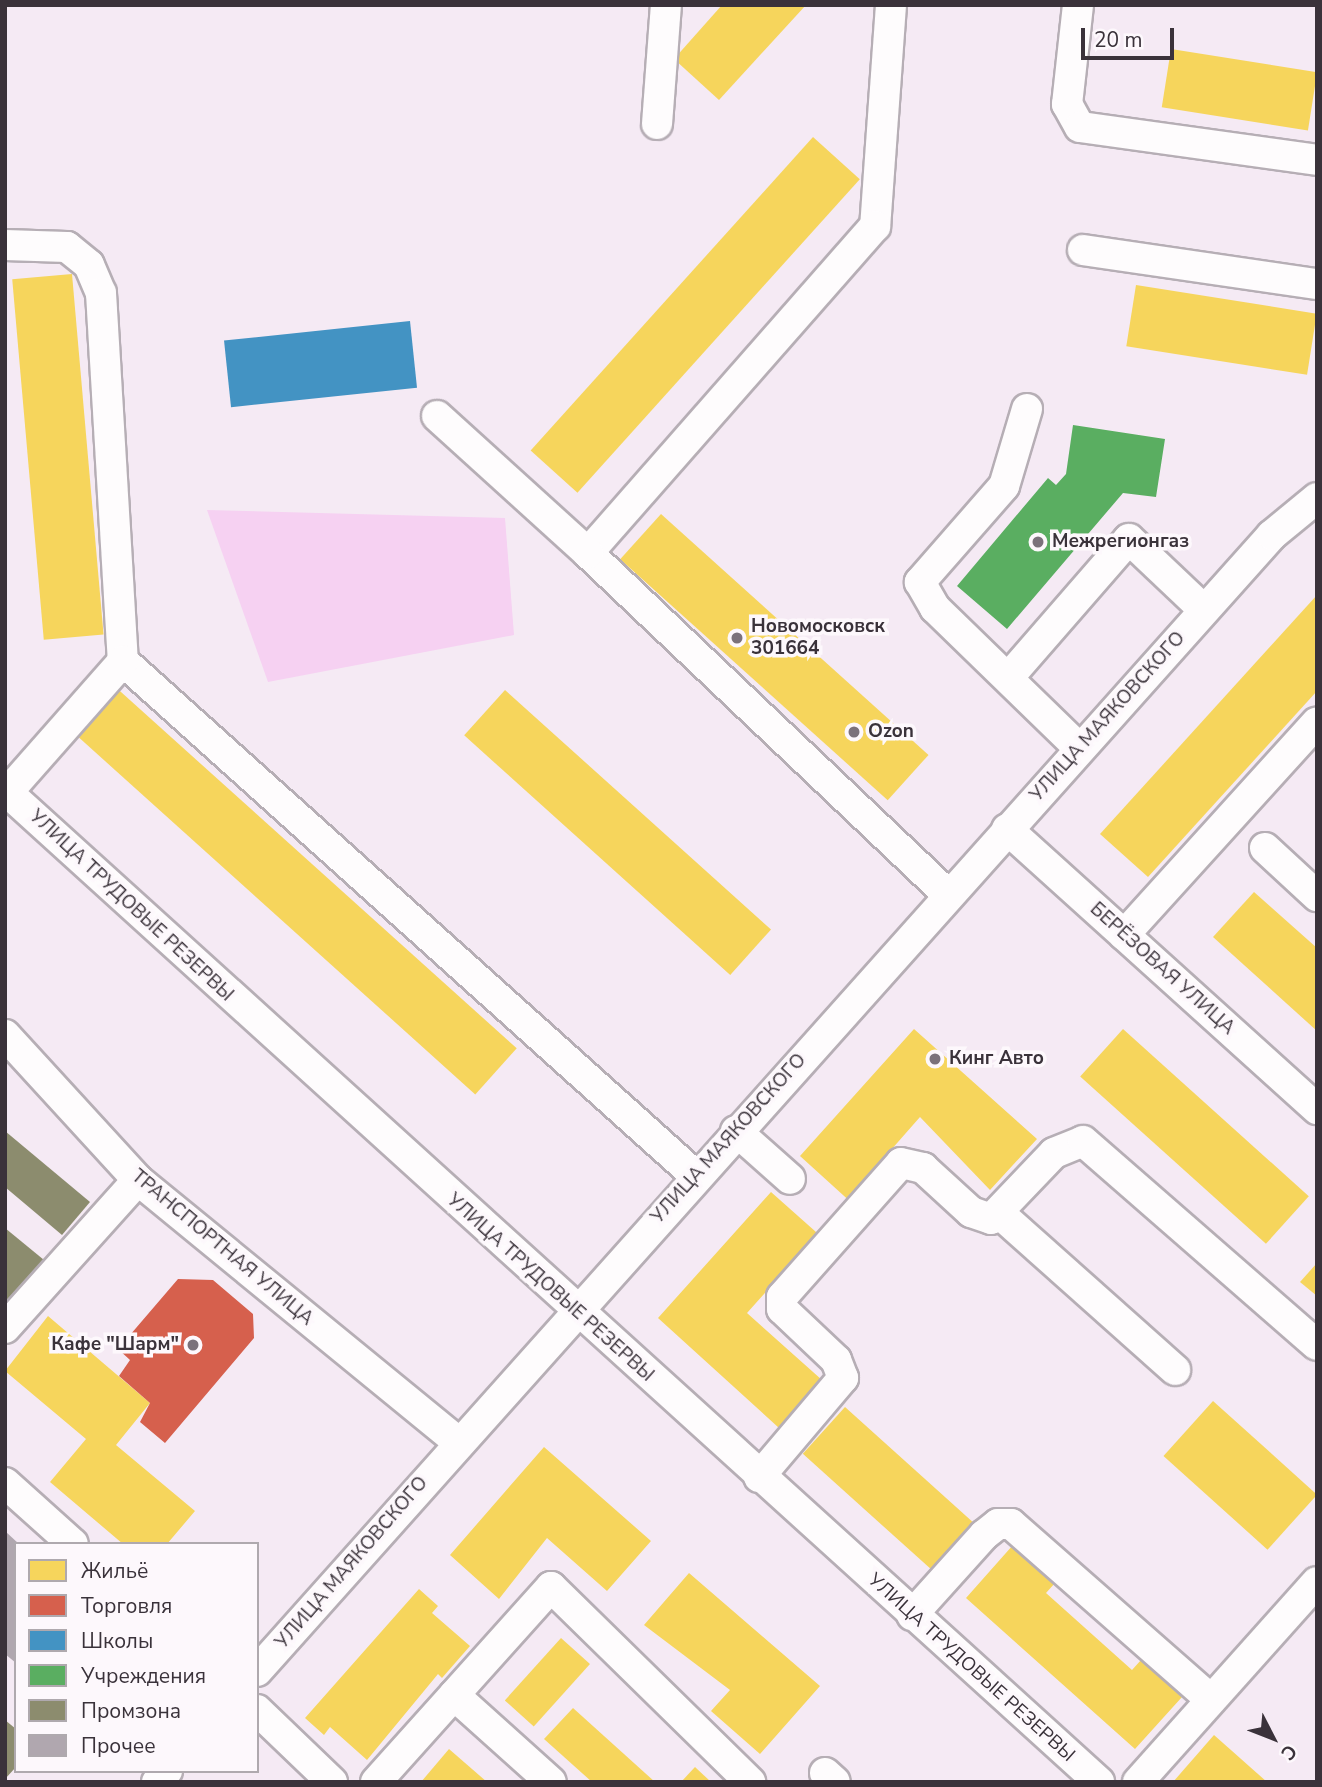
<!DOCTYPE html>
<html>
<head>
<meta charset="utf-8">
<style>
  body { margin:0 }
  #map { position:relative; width:1322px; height:1787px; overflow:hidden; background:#f5eaf4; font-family:"Nunito Sans",sans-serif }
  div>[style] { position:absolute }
  .green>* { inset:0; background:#f6d1f2 }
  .homes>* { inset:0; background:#f6d55c; transform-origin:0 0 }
  .shops>* { inset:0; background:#d6604d }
  .schools>* { inset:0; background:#4393c3; transform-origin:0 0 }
  .public>* { inset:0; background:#5aae61 }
  .industry>* { inset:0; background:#8c8c6e }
  .building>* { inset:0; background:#b0a7af }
  .roads { filter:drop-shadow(2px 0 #b6aeb5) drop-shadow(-2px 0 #b6aeb5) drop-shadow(0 2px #b6aeb5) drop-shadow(0 -2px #b6aeb5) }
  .minor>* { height:30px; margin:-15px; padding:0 15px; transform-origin:15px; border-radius:15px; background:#fefcfd }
  .dots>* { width:19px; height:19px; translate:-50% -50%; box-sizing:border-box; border:4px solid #fdf8fc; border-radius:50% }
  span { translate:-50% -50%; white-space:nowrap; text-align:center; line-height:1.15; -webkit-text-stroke:7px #fdf8fc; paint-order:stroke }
  .poi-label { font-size:19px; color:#3a323a; font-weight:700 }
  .left { translate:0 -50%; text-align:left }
  .right { translate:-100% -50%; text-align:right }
  .street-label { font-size:19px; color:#3a323a }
  .frame { position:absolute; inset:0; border:7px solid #3a323a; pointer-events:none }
  .legend { position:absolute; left:14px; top:1542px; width:245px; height:231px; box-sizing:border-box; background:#fdf8fc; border:2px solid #afa9ae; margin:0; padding:9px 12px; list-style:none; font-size:21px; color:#3a323a }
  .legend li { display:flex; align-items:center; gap:14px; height:35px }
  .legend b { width:35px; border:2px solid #afa9ae }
  .north { position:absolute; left:1238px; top:1703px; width:70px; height:70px; -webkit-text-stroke:5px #fdf8fc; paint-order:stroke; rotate:132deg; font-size:19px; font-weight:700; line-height:28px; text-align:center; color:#3a323a }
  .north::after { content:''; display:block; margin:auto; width:24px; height:32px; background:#3a323a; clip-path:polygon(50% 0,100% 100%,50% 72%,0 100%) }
  .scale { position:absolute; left:1081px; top:28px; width:93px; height:32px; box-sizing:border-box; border:4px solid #3a323a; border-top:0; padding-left:9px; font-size:21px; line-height:24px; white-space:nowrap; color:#3a323a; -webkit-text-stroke:5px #fdf8fc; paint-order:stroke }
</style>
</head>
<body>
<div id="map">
  <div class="green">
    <i style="clip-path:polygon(207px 510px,505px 518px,514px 635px,268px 682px)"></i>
  </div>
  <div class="homes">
    <i style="clip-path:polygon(722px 5px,806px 5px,719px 100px,674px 59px)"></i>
    <i style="left:1171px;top:49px;width:148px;height:59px;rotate:9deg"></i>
    <i style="left:813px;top:137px;width:63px;height:422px;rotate:42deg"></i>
    <i style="left:72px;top:274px;width:362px;height:60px;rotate:85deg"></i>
    <i style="left:1136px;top:285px;width:183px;height:62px;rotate:9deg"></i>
    <i style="left:661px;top:514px;width:360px;height:61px;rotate:42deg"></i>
    <i style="clip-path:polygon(1317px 595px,1317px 691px,1148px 877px,1100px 834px)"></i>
    <i style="left:111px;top:683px;width:546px;height:62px;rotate:42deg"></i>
    <i style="left:505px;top:690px;width:358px;height:61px;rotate:42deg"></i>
    <i style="clip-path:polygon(1254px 892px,1317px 948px,1317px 1031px,1213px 937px)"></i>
    <i style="clip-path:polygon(914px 1029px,1037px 1139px,990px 1190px,920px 1117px,876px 1167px,883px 1172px,854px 1205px,800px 1156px)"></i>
    <i style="left:1123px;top:1029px;width:250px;height:64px;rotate:42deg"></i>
    <i style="clip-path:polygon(771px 1192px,825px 1240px,797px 1272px,790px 1265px,747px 1313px,822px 1380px,779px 1428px,658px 1318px)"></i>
    <i style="clip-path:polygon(1317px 1263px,1317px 1296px,1300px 1282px)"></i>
    <i style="clip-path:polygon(48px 1316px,150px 1403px,116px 1445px,195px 1511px,167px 1544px,123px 1544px,50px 1482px,86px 1439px,5px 1371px)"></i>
    <i style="left:1213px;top:1401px;width:140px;height:74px;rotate:42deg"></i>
    <i style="left:845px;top:1407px;width:173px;height:63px;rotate:42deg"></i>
    <i style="clip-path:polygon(544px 1447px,651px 1541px,607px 1591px,547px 1538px,499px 1599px,450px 1555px)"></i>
    <i style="clip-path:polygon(1013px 1545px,1055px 1583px,1046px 1593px,1132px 1670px,1141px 1660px,1182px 1697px,1135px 1749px,966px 1598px)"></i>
    <i style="clip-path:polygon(689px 1573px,820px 1686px,760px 1754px,711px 1711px,730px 1690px,644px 1625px)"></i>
    <i style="clip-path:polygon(419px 1589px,438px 1606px,432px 1613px,470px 1646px,442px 1678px,438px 1674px,367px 1760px,330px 1727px,324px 1735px,305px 1718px)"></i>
    <i style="left:561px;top:1638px;width:39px;height:84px;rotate:42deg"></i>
    <i style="clip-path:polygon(573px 1708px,655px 1782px,592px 1782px,544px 1739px)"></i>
    <i style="clip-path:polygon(1214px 1735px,1267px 1782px,1173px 1782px)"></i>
    <i style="clip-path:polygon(449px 1749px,487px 1782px,421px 1782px)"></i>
    <i style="clip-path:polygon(695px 1767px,711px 1782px,681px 1782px)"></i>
  </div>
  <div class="shops">
    <i style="clip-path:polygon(178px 1279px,213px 1280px,253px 1314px,254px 1338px,165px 1443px,140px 1422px,150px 1403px,119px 1376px,130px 1360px,118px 1349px)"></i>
  </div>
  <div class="schools">
    <i style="left:410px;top:321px;width:67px;height:187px;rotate:84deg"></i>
  </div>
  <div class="public">
    <i style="clip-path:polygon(1073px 425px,1165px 439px,1156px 497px,1123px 493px,1007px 629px,957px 586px,1048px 478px,1056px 485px,1066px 474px)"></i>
  </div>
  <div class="industry">
    <i style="clip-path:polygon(5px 1131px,90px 1202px,62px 1235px,5px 1187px)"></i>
    <i style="clip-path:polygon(5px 1228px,44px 1260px,5px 1306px)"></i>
    <i style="clip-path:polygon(5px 1720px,16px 1729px,16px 1767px,5px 1779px)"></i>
  </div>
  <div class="building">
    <i style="clip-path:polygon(5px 1531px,19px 1544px,16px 1663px,5px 1654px)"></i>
  </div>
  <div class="roads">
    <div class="minor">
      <i style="left:891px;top:5px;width:222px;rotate:94.1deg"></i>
      <i style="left:875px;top:226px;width:435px;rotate:131.3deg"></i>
      <i style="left:588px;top:553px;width:497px;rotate:43.5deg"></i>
      <i style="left:1078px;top:5px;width:100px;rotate:96.3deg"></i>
      <i style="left:1067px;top:104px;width:26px;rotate:61deg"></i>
      <i style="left:1080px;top:127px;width:239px;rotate:7.9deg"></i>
      <i style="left:657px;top:124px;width:119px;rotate:-85.7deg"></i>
      <i style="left:5px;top:245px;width:62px;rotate:1.8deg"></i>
      <i style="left:67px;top:247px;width:28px;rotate:39deg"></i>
      <i style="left:89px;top:265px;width:30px;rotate:67deg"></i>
      <i style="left:101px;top:293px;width:369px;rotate:86.6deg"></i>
      <i style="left:123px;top:661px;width:770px;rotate:41.95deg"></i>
      <i style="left:1083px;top:250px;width:236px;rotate:8.3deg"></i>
      <i style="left:1027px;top:409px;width:80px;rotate:106.6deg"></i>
      <i style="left:1004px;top:486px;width:128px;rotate:131.2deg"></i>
      <i style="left:920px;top:582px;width:30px;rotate:60deg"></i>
      <i style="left:935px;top:608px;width:202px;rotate:44.2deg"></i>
      <i style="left:437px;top:416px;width:204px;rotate:42.2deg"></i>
      <i style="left:1008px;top:678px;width:184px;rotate:-49deg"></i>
      <i style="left:1129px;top:539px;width:103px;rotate:43.4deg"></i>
      <i style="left:5px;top:790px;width:1477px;rotate:42.2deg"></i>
      <i style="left:5px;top:795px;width:179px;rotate:-48.6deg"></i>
      <i style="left:1007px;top:829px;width:418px;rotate:42.1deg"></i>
      <i style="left:1265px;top:848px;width:71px;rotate:42.7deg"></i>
      <i style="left:1124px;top:935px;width:287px;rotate:-47.8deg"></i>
      <i style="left:5px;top:1035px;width:197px;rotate:47.5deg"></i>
      <i style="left:138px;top:1180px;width:412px;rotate:39.3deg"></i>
      <i style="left:736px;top:1131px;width:72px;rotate:41.6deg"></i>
      <i style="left:999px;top:1213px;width:236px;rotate:41.7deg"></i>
      <i style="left:5px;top:1328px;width:199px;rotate:-48.1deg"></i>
      <i style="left:759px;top:1477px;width:130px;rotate:-49.7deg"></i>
      <i style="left:843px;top:1378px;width:19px;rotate:-111deg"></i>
      <i style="left:836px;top:1360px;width:74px;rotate:-136.6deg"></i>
      <i style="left:782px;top:1309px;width:12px;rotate:-90deg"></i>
      <i style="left:782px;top:1297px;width:179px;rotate:-48.4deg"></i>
      <i style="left:901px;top:1163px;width:23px;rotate:13deg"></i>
      <i style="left:923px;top:1168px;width:65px;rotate:42.5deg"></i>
      <i style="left:971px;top:1212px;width:21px;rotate:19deg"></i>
      <i style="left:991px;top:1219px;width:91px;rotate:-46.3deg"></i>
      <i style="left:1054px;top:1153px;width:31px;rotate:-22deg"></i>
      <i style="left:1083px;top:1141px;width:310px;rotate:41.1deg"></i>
      <i style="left:5px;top:1483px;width:91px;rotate:41.9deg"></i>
      <i style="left:912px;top:1615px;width:108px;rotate:-48deg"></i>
      <i style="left:984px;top:1535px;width:18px;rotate:-38deg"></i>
      <i style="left:998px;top:1524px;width:13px"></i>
      <i style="left:1011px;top:1524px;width:266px;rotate:41.3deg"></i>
      <i style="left:257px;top:1671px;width:1523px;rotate:-48.22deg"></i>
      <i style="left:1272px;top:535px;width:58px;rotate:-39.4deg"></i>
      <i style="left:454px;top:1695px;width:130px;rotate:41.9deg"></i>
      <i style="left:257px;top:1710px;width:104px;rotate:43.8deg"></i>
      <i style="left:825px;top:1773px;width:13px;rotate:42deg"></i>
      <i style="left:157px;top:1782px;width:15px;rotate:-48deg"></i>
      <i style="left:376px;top:1782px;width:262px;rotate:-48.1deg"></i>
      <i style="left:551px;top:1587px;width:279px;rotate:44.4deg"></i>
      <i style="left:1138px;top:1782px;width:268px;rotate:-48.2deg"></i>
    </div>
  </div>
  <div class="dots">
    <i style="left:1038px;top:542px;background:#7b727b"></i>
    <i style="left:737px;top:638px;background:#7b727b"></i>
    <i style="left:854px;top:732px;background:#7b727b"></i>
    <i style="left:935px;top:1059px;background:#7b727b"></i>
    <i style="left:193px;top:1345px;background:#7b727b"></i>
  </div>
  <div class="poi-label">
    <span class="left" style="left:1052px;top:542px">Межрегионгаз</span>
    <span class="left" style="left:751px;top:638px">Новомосковск<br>301664</span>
    <span class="left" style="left:868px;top:732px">Ozon</span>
    <span class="left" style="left:949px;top:1059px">Кинг Авто</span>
    <span class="right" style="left:179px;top:1345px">Кафе "Шарм"</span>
  </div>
  <div class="street-label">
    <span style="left:1108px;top:717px;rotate:-48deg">УЛИЦА МАЯКОВСКОГО</span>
    <span style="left:131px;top:906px;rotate:43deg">УЛИЦА ТРУДОВЫЕ РЕЗЕРВЫ</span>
    <span style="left:1162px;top:969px;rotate:42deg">БЕРЁЗОВАЯ УЛИЦА</span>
    <span style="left:729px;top:1139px;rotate:-48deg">УЛИЦА МАЯКОВСКОГО</span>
    <span style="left:222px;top:1248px;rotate:40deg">ТРАНСПОРТНАЯ УЛИЦА</span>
    <span style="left:550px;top:1288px;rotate:42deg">УЛИЦА ТРУДОВЫЕ РЕЗЕРВЫ</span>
    <span style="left:352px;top:1563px;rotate:-49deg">УЛИЦА МАЯКОВСКОГО</span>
    <span style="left:971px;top:1668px;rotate:42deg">УЛИЦА ТРУДОВЫЕ РЕЗЕРВЫ</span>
  </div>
  <div class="frame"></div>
  <ul class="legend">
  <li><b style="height:19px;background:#f6d55c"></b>Жильё</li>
  <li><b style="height:19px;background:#d6604d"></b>Торговля</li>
  <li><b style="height:19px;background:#4393c3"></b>Школы</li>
  <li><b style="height:19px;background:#5aae61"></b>Учреждения</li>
  <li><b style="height:19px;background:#8c8c6e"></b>Промзона</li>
  <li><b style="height:19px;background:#b0a7af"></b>Прочее</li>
  </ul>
  <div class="north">С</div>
  <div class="scale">20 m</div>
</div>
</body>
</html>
